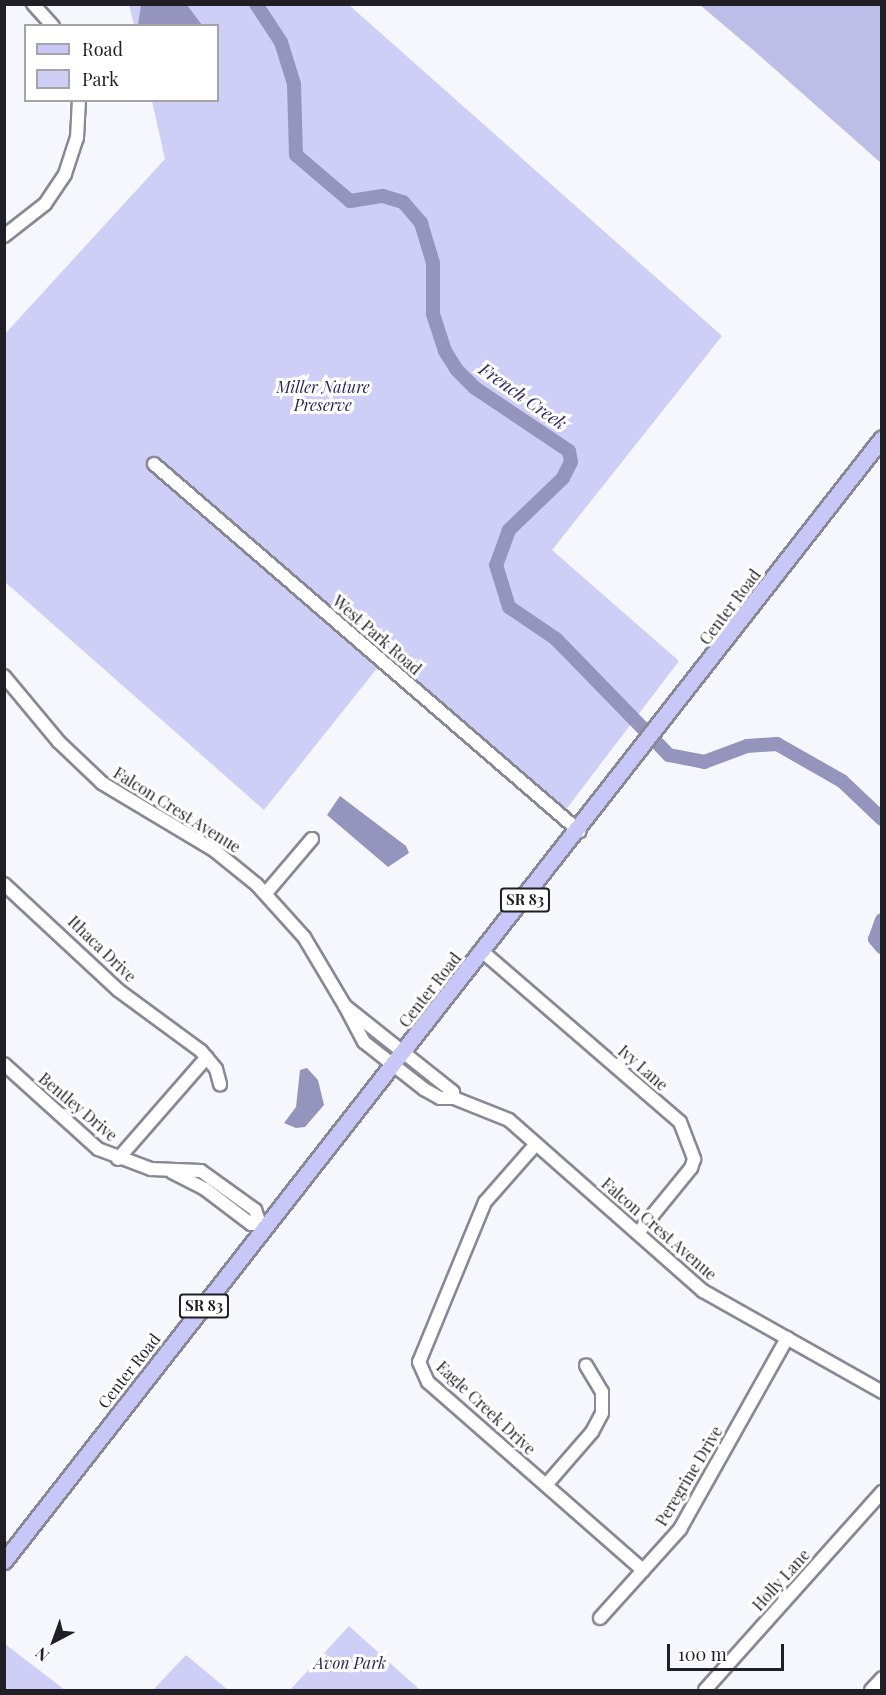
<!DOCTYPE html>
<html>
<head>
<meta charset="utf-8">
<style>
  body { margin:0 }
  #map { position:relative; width:886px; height:1695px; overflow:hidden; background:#f6f6fd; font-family:"Playfair Display",serif }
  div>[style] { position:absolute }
  .green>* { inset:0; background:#cecef6 }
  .forest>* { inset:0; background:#bebde7 }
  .water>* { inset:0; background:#9594bc }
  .river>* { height:14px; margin:-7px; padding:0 7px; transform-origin:7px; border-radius:7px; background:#9594bc }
  .roads { filter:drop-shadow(2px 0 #888897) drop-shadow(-2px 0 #888897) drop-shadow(0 2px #888897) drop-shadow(0 -2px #888897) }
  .minor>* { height:12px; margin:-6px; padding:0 6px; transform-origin:6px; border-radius:6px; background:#fff }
  .major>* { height:15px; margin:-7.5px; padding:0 7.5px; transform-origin:7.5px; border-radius:7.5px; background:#c9c6f8 }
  span { translate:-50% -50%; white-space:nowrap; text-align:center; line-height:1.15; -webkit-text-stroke:6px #fff; paint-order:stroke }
  .shield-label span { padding:2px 4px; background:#fff; border:2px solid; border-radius:4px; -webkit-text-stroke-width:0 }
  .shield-label { font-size:15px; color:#1f1f25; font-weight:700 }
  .park-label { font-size:16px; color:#2a2355; font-style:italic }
  .street-label { font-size:16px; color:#1f1f25 }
  .water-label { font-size:18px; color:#302a5e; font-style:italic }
  .frame { position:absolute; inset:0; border:6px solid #1f1f25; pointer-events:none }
  .legend { position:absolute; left:24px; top:24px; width:195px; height:78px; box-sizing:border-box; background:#fff; border:2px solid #a5a5a8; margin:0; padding:8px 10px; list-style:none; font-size:18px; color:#1f1f25 }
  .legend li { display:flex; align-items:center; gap:12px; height:30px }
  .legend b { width:30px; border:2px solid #a5a5a8 }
  .north { position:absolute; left:24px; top:1611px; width:60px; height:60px; -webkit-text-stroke:4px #fff; paint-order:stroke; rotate:221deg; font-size:16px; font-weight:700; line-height:24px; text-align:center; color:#1f1f25 }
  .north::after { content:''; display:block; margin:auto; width:21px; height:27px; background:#1f1f25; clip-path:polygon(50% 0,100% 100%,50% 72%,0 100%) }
  .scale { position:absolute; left:667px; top:1644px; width:117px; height:27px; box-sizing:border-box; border:3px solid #1f1f25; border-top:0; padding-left:8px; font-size:18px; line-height:21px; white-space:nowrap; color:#1f1f25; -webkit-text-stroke:4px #fff; paint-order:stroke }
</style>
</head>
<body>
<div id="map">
  <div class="green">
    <i style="clip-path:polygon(129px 5px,349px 5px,722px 336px,552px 550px,679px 661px,561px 816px,378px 667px,264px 810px,5px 582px,4px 335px,165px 159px,152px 101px,218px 100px,218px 26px,134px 25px)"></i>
    <i style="clip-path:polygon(349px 1626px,420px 1690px,290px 1690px)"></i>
    <i style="clip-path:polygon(4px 1644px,5px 1644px,65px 1690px,5px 1690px)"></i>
    <i style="clip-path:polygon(186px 1655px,228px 1690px,153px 1690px)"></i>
  </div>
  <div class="forest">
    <i style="clip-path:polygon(700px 5px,881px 5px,881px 163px,752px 49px)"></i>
  </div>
  <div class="water">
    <i style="clip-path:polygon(141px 5px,187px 5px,202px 25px,138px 25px)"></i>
    <i style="clip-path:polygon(340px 796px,406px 846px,409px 853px,388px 867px,327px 815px)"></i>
    <i style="clip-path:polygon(307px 1068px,318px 1080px,324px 1105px,305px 1127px,296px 1128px,284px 1123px,296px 1107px,300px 1070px)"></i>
  </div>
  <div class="river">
    <i style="left:256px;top:4px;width:45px;rotate:56.7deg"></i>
    <i style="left:281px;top:42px;width:44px;rotate:72.8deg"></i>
    <i style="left:294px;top:84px;width:71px;rotate:88.4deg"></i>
    <i style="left:296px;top:155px;width:71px;rotate:40.4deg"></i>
    <i style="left:350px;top:201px;width:33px;rotate:-9deg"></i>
    <i style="left:383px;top:196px;width:21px;rotate:17deg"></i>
    <i style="left:403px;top:202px;width:28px;rotate:49deg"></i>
    <i style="left:421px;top:223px;width:42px;rotate:73.3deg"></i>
    <i style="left:433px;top:263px;width:51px;rotate:90deg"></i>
    <i style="left:433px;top:314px;width:39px;rotate:72deg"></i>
    <i style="left:445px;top:351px;width:22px;rotate:58deg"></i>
    <i style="left:457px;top:370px;width:25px;rotate:45deg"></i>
    <i style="left:475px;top:388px;width:113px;rotate:33.8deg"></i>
    <i style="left:569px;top:451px;width:11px;rotate:80deg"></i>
    <i style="left:571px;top:462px;width:18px;rotate:117deg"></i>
    <i style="left:563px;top:478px;width:75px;rotate:136.1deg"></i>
    <i style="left:509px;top:530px;width:37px;rotate:110deg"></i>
    <i style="left:496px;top:565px;width:44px;rotate:72.8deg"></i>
    <i style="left:509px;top:607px;width:57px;rotate:34.2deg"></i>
    <i style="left:556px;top:639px;width:162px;rotate:45.8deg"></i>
    <i style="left:669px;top:755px;width:36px;rotate:11deg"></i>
    <i style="left:704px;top:762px;width:46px;rotate:-20.4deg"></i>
    <i style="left:747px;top:746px;width:30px;rotate:-4deg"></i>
    <i style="left:777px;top:744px;width:75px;rotate:29.6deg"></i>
    <i style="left:842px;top:781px;width:55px;rotate:43.5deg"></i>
    <i style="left:882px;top:920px;width:20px;rotate:110deg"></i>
    <i style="left:875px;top:939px;width:11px;rotate:49deg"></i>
  </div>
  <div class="roads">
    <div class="minor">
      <i style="left:33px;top:4px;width:30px;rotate:48deg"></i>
      <i style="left:4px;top:236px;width:52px;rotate:-38deg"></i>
      <i style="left:45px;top:204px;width:36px;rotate:-56deg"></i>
      <i style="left:65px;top:174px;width:38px;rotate:-72deg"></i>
      <i style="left:77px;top:138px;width:38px;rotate:-87deg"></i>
      <i style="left:154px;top:464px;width:562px;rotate:40.81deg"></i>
      <i style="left:4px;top:676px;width:86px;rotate:50.2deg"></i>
      <i style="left:59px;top:742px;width:59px;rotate:43.6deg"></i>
      <i style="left:102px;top:783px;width:131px;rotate:30.9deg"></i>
      <i style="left:214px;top:850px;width:55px;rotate:39.1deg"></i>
      <i style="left:257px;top:885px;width:70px;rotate:47.9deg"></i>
      <i style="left:304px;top:937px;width:80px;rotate:59.3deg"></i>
      <i style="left:4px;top:884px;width:156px;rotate:42.9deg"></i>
      <i style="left:118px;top:990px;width:103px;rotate:36.3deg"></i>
      <i style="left:201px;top:1051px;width:23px;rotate:50deg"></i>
      <i style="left:216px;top:1069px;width:16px;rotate:75deg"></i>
      <i style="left:266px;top:893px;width:71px;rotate:-49.6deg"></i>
      <i style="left:483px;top:952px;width:260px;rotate:40.8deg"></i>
      <i style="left:680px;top:1122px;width:40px;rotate:69deg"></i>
      <i style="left:694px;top:1159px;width:9px;rotate:108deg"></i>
      <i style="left:691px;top:1168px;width:84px;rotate:129.2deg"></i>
      <i style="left:345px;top:1006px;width:138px;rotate:38.5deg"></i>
      <i style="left:453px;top:1092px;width:6px;rotate:81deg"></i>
      <i style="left:454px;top:1098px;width:14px;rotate:180deg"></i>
      <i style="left:440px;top:1098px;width:18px;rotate:-151deg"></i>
      <i style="left:424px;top:1089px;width:76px;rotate:-141.9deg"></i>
      <i style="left:364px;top:1042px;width:41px;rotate:-117.8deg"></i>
      <i style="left:4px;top:1064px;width:127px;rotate:42.1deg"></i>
      <i style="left:98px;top:1149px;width:57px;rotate:20.7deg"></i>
      <i style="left:151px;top:1169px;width:50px;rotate:2.3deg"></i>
      <i style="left:201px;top:1171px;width:67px;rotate:35.8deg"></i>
      <i style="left:255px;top:1210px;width:15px;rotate:70deg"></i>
      <i style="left:260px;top:1224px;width:9px;rotate:180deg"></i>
      <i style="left:251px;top:1224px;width:58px;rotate:-142.7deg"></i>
      <i style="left:205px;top:1189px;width:37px;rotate:-153deg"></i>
      <i style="left:454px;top:1098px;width:59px;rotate:21.8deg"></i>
      <i style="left:509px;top:1120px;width:259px;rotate:41.4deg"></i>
      <i style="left:703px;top:1291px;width:206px;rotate:29.4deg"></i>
      <i style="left:536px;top:1144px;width:77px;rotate:131.3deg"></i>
      <i style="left:485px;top:1202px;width:173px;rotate:112.4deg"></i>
      <i style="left:419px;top:1362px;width:22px;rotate:66deg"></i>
      <i style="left:428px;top:1382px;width:286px;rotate:41.2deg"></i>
      <i style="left:118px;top:1159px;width:135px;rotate:-48.9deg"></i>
      <i style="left:546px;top:1485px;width:70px;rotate:-49deg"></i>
      <i style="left:592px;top:1432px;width:21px;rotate:-62deg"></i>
      <i style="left:602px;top:1413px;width:21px;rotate:-90deg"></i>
      <i style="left:602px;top:1392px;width:31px;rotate:-121deg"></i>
      <i style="left:600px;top:1618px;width:120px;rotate:-48deg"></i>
      <i style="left:680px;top:1529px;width:219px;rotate:-60.7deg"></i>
      <i style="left:705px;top:1690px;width:266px;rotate:-48.2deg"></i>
      <i style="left:871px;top:1690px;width:16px;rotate:-47deg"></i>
    </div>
    <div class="major">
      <i style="left:4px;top:1561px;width:1425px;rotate:-51.98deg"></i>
    </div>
  </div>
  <div class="shield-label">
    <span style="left:525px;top:900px">SR 83</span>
    <span style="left:204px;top:1306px">SR 83</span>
  </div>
  <div class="park-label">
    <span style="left:323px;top:396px">Miller Nature<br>Preserve</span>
    <span style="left:350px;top:1663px">Avon Park</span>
  </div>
  <div class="street-label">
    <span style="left:730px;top:607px;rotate:-53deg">Center Road</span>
    <span style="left:377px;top:635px;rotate:41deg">West Park Road</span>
    <span style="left:177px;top:810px;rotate:32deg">Falcon Crest Avenue</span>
    <span style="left:102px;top:949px;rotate:44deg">Ithaca Drive</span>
    <span style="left:430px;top:990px;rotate:-52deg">Center Road</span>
    <span style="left:643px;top:1068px;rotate:41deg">Ivy Lane</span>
    <span style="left:78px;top:1107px;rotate:40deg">Bentley Drive</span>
    <span style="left:659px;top:1229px;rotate:41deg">Falcon Crest Avenue</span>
    <span style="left:129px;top:1371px;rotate:-52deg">Center Road</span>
    <span style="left:486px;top:1408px;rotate:43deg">Eagle Creek Drive</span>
    <span style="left:689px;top:1476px;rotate:-59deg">Peregrine Drive</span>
    <span style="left:781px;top:1580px;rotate:-48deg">Holly Lane</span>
  </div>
  <div class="water-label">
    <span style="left:523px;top:396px;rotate:35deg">French Creek</span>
  </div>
  <div class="frame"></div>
  <ul class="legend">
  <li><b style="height:8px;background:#c9c6f8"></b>Road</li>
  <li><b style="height:16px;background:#cecef6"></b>Park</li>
  </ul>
  <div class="north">N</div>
  <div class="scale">100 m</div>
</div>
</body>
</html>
